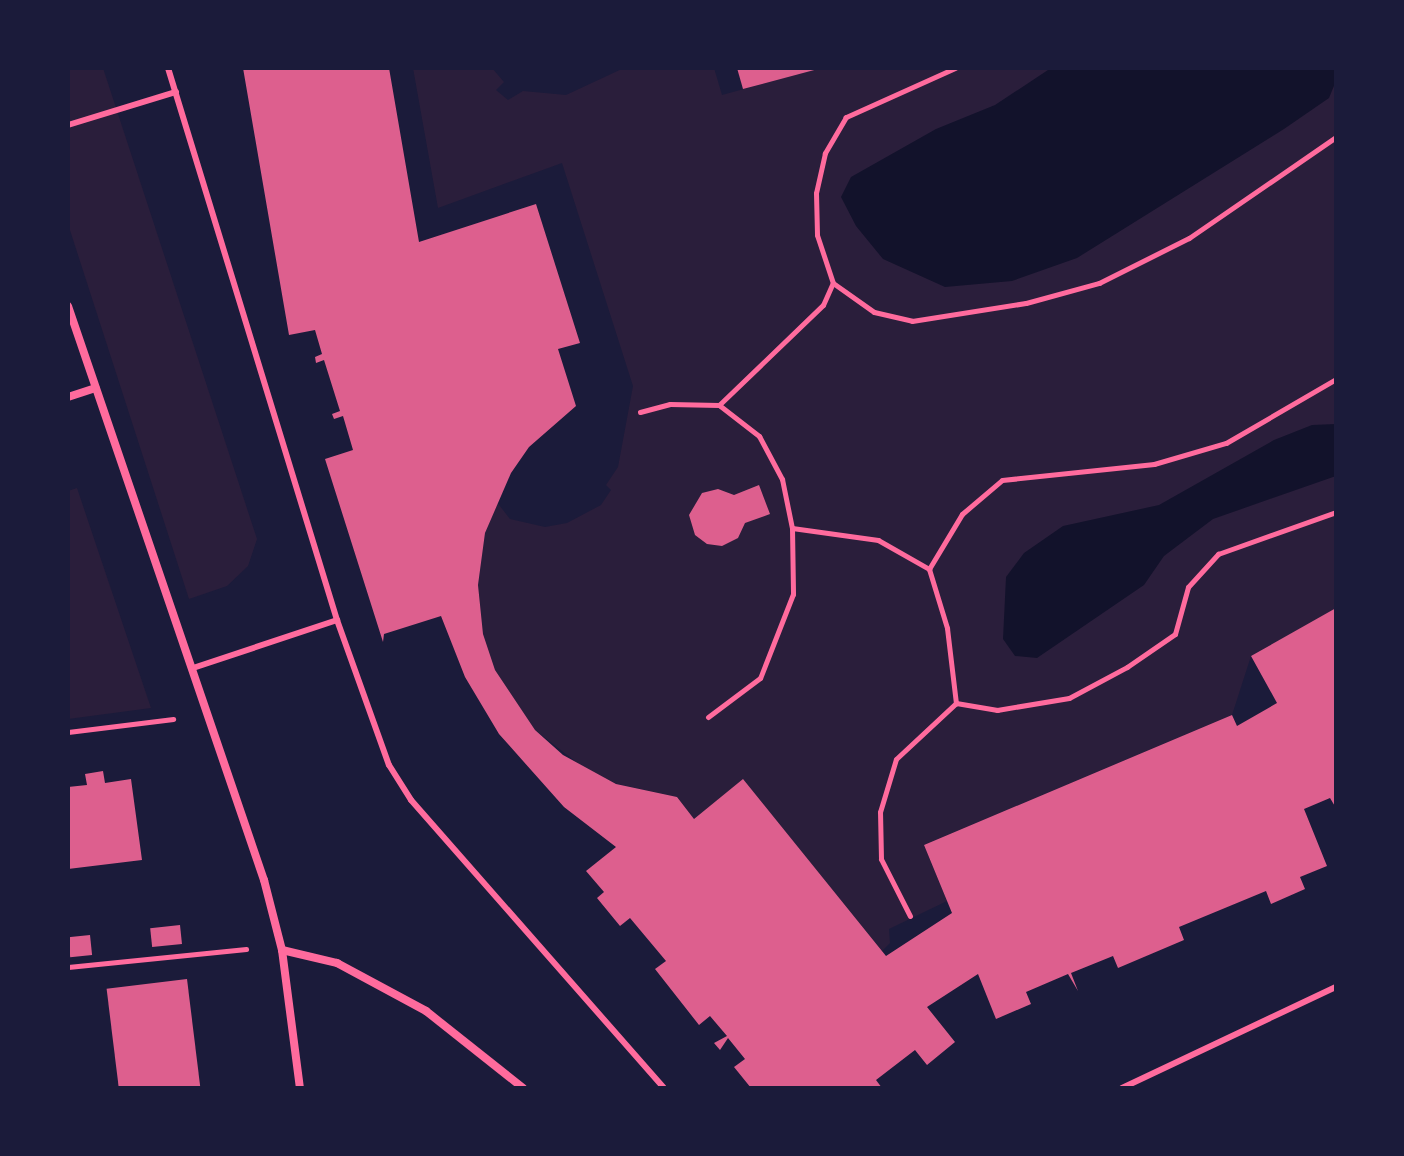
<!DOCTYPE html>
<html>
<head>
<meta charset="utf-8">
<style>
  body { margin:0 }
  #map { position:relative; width:1404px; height:1156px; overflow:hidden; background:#1b1b3a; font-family:Manrope,sans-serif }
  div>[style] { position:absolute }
  .green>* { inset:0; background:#2a1e3b }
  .water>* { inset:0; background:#12122b }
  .building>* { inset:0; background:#dd5f8e; transform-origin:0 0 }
  .path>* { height:5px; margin:-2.5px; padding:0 2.5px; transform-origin:2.5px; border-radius:2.5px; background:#ff6b9d }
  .service>* { height:6px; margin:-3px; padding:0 3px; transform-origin:3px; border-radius:3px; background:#ff6b9d }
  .minor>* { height:8px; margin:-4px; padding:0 4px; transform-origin:4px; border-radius:4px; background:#ff6b9d }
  span { translate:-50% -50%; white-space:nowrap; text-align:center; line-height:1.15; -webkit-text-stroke:7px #1b1b3a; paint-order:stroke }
  .frame { position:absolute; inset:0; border:70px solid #1b1b3a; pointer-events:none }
</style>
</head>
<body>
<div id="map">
  <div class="green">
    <i style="clip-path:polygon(68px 68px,103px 68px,257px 539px,248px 566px,227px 586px,189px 599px,68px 224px)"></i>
    <i style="clip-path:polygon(413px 68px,492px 68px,504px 82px,496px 90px,508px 100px,523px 91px,566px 95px,624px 68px,714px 68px,722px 95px,821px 68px,1336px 68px,1336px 609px,1251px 656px,1232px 715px,924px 845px,947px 901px,889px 929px,890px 943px,882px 951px,743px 780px,694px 819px,677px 797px,617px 784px,589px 772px,535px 730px,495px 670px,483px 634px,478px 585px,485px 533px,496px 501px,510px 519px,545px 527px,567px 523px,601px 505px,611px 490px,606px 485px,618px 467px,633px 386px,562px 163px,438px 208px)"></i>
    <i style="clip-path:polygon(77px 488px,151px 708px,68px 719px,68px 491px)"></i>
  </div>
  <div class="water">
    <i style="clip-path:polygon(1051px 68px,1336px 68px,1336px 81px,1329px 98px,1284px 129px,1077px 258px,1012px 281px,945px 287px,883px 259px,856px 226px,841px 197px,851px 177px,936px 129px,995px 105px)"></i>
    <i style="clip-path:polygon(1336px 424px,1336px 476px,1213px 519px,1164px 556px,1144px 585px,1037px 658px,1015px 656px,1003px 639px,1006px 577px,1024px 553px,1063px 526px,1159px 505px,1274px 440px,1312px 425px)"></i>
  </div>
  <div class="building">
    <i style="clip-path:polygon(243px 68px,389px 68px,419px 242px,536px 204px,580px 343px,558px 349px,576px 406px,529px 447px,511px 473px,485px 533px,478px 585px,483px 634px,495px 670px,535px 730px,563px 755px,616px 784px,677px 797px,694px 819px,743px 779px,886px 956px,952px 913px,924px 845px,1232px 715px,1237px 726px,1277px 703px,1251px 656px,1336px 608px,1336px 808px,1330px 798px,1304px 809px,1327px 866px,1300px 877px,1305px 889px,1271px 904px,1266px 891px,1179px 927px,1184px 940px,1118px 968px,1113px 956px,1071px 973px,1078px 991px,1068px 974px,1026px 992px,1031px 1004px,996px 1019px,978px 974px,927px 1007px,955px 1042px,927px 1065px,915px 1050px,876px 1080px,882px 1088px,751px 1088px,734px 1067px,745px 1059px,728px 1038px,720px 1050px,714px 1043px,727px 1036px,710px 1016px,699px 1025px,655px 969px,666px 961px,630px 918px,620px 926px,597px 898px,604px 892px,586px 871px,616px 847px,564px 807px,499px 734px,465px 677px,441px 616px,384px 634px,383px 642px,325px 459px,353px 450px,343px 416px,334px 419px,332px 414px,340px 411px,324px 360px,316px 363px,315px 357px,322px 354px,315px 330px,289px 335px)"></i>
    <i style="clip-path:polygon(737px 68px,817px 68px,818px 69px,743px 89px)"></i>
    <i style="clip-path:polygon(759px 485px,770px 514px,745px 523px,738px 538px,722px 546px,707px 544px,695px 535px,689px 515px,702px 493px,718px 489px,734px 495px)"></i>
    <i style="clip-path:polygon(103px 771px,105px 783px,131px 779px,142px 860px,68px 869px,68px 787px,87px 785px,85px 774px)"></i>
    <i style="left:180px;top:925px;width:19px;height:30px;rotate:84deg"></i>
    <i style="left:90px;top:935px;width:20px;height:22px;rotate:84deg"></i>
    <i style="left:187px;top:979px;width:110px;height:81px;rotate:83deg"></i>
  </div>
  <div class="path">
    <i style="left:955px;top:68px;width:120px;rotate:155.8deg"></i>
    <i style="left:846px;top:117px;width:42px;rotate:120.3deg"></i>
    <i style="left:825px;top:153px;width:41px;rotate:102.7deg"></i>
    <i style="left:816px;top:193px;width:42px;rotate:88.6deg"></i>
    <i style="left:817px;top:235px;width:51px;rotate:71.6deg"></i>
    <i style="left:833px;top:283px;width:50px;rotate:35.3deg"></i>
    <i style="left:874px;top:312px;width:39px;rotate:13deg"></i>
    <i style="left:912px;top:321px;width:115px;rotate:-9deg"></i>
    <i style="left:1026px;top:303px;width:76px;rotate:-15.3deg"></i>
    <i style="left:1099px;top:283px;width:101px;rotate:-26.6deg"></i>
    <i style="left:1189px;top:238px;width:178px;rotate:-34.5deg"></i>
    <i style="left:719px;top:405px;width:144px;rotate:-43.9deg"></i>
    <i style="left:823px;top:305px;width:24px;rotate:-66deg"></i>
    <i style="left:640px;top:412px;width:31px;rotate:-15deg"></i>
    <i style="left:670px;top:404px;width:49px;rotate:1.2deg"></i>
    <i style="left:719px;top:405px;width:51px;rotate:37.8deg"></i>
    <i style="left:759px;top:436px;width:49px;rotate:61.9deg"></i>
    <i style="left:782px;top:479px;width:50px;rotate:78.5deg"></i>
    <i style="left:792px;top:528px;width:66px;rotate:89.1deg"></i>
    <i style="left:793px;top:594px;width:90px;rotate:111.4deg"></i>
    <i style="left:760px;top:678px;width:65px;rotate:143.1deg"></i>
    <i style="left:792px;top:528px;width:87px;rotate:7.9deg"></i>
    <i style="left:878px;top:540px;width:59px;rotate:29.6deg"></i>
    <i style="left:929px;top:569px;width:62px;rotate:73deg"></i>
    <i style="left:947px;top:628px;width:76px;rotate:83.2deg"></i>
    <i style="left:929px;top:569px;width:64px;rotate:-59deg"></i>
    <i style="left:962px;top:514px;width:52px;rotate:-40.4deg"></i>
    <i style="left:1002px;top:480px;width:153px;rotate:-6deg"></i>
    <i style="left:1154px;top:464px;width:75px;rotate:-16.3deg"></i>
    <i style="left:1226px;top:443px;width:127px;rotate:-30.2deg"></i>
    <i style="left:68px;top:732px;width:106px;rotate:-7.1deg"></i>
    <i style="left:910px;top:916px;width:64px;rotate:-117deg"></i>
    <i style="left:881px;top:859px;width:47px;rotate:-91.2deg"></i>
    <i style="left:880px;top:812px;width:55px;rotate:-73.2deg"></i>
    <i style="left:896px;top:759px;width:82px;rotate:-43deg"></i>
    <i style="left:956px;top:703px;width:42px;rotate:9.7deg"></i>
    <i style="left:997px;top:710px;width:73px;rotate:-9.5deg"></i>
    <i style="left:1069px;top:698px;width:66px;rotate:-28.1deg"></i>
    <i style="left:1127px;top:667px;width:58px;rotate:-34.5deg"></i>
    <i style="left:1175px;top:634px;width:49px;rotate:-74.5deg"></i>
    <i style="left:1188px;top:587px;width:45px;rotate:-47.7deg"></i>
    <i style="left:1218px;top:554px;width:125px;rotate:-19.6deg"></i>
    <i style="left:68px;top:967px;width:179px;rotate:-5.8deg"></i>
  </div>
  <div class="service">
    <i style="left:168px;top:68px;width:577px;rotate:72.98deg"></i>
    <i style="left:337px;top:620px;width:154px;rotate:70.3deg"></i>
    <i style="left:389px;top:765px;width:41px;rotate:57.8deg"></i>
    <i style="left:411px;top:800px;width:383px;rotate:48.7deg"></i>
    <i style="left:68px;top:125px;width:113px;rotate:-17deg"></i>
    <i style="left:193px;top:668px;width:152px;rotate:-18.4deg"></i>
    <i style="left:1122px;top:1088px;width:237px;rotate:-25.3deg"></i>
  </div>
  <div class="minor">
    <i style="left:68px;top:306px;width:607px;rotate:71.15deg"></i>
    <i style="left:264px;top:880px;width:72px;rotate:75.6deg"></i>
    <i style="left:282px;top:950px;width:139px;rotate:82.6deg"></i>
    <i style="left:68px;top:397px;width:29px;rotate:-18deg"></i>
    <i style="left:282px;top:950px;width:57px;rotate:13.3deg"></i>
    <i style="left:337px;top:963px;width:101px;rotate:28.3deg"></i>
    <i style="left:426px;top:1011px;width:124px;rotate:38.4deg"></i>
  </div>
  <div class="frame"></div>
</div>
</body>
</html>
